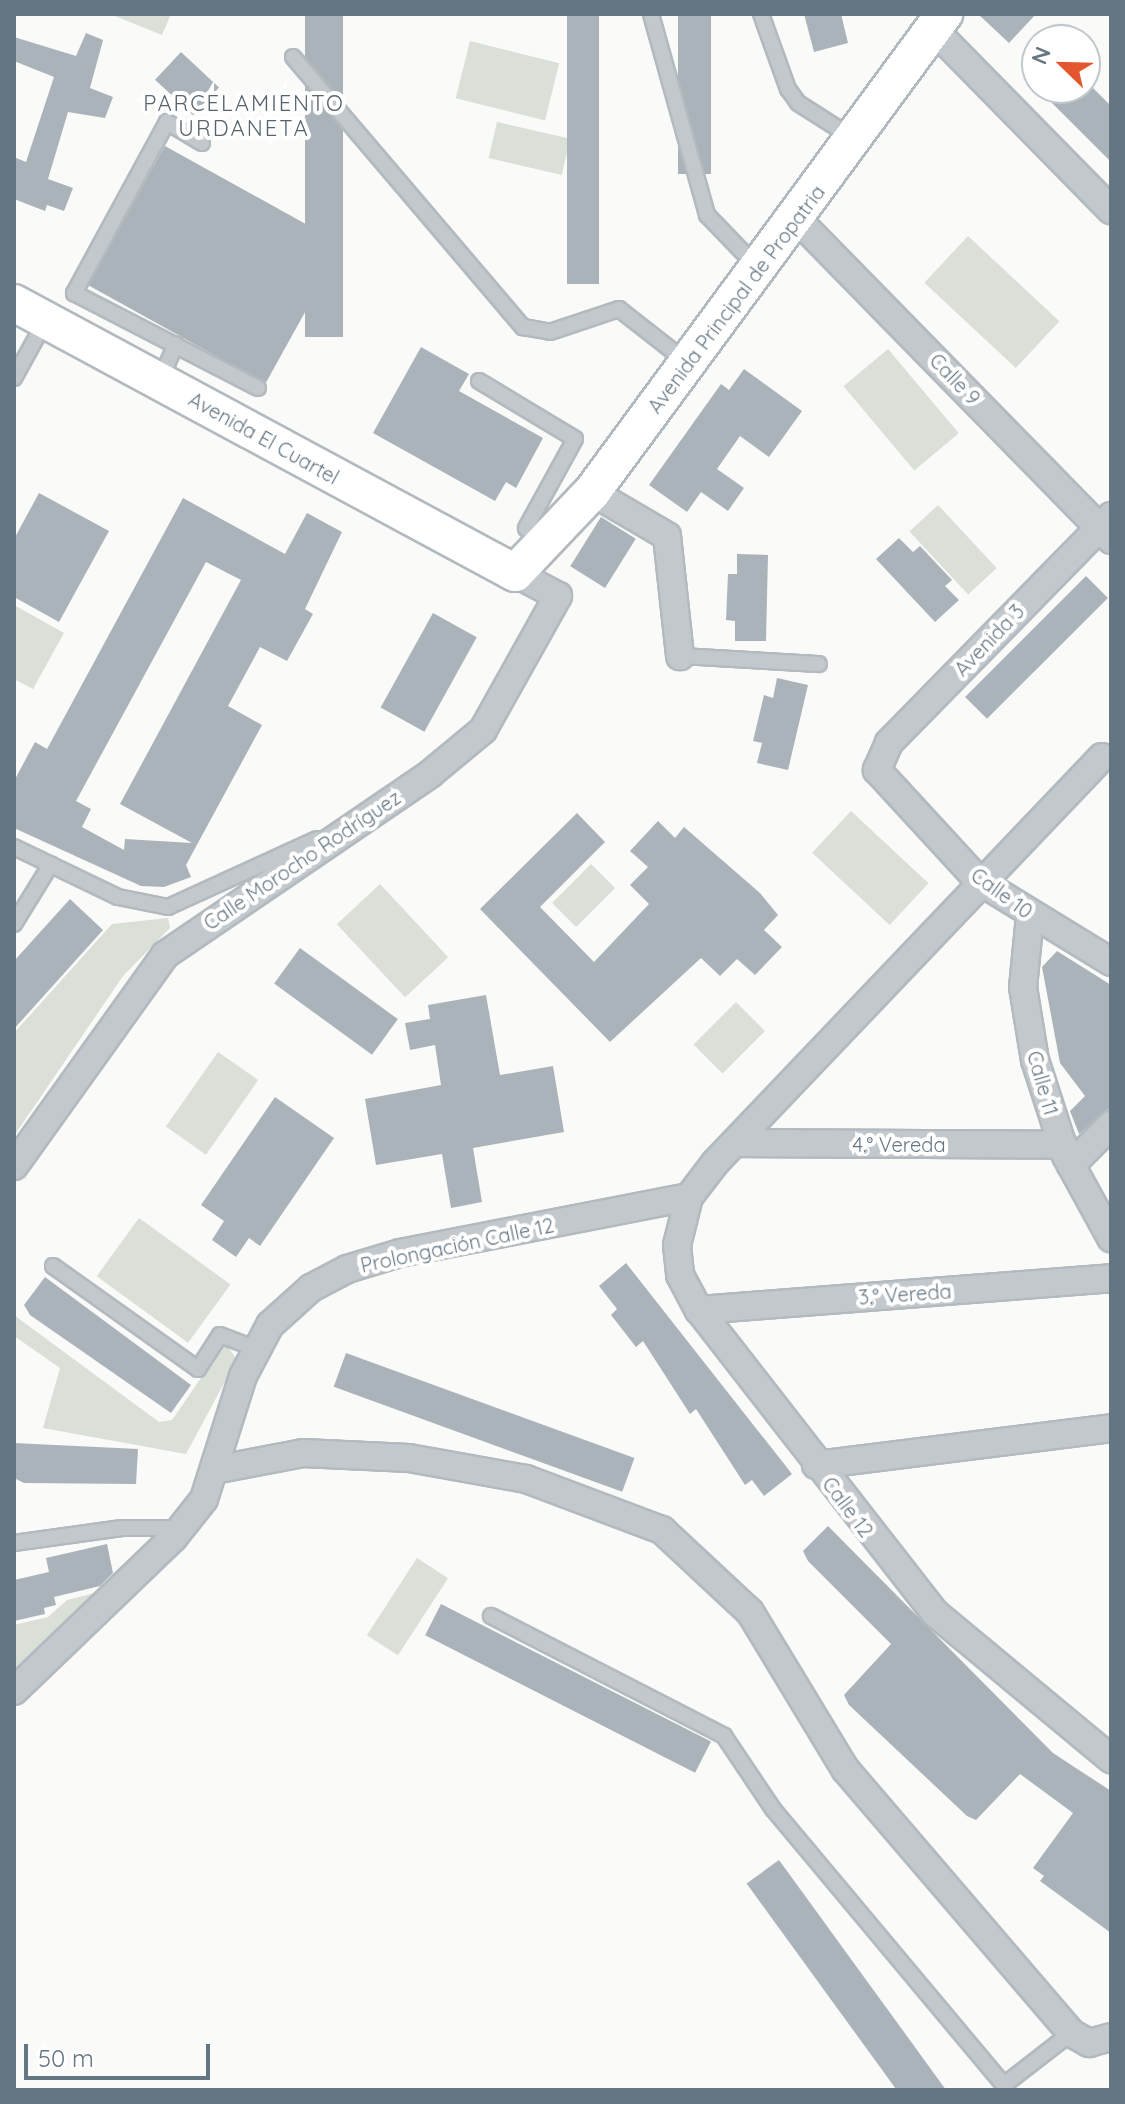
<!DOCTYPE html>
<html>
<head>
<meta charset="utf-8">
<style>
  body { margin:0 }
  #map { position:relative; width:1125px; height:2104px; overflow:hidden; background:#fafaf8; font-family:Quicksand,sans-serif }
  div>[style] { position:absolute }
  .green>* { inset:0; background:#dadfd7; transform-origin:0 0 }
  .building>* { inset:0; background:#aab3b9; transform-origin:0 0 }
  .roads { filter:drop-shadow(2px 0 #b3babf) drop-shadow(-2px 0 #b3babf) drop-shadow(0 2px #b3babf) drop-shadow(0 -2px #b3babf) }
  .service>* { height:14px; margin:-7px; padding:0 7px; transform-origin:7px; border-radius:7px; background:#c3c8cc }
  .minor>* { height:26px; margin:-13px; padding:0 13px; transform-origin:13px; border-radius:13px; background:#c3c8cc }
  .secondary>* { height:36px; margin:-18px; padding:0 18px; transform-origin:18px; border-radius:18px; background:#fff }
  span { translate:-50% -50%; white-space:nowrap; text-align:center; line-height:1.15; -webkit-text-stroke:8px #fff; paint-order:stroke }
  .street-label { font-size:20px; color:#657683 }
  .neighbourhood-label { font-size:22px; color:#57646e; letter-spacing:2px }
  .frame { position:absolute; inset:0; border:16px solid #657683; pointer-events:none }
  .north { position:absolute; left:1021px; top:24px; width:80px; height:80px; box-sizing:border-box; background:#fff; border:2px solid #c1c8cd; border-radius:50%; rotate:293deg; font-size:22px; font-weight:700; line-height:32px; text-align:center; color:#657683 }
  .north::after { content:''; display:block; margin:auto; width:28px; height:36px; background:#e4572e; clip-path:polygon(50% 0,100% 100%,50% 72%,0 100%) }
  .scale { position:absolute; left:24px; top:2044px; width:186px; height:36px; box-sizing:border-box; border:4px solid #657683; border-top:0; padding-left:10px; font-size:24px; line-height:28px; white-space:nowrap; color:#657683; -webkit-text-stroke:6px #fff; paint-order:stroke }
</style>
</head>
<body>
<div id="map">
  <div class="green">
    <i style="clip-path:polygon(110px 14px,171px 14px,162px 35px)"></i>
    <i style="left:470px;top:41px;width:92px;height:59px;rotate:14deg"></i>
    <i style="left:497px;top:122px;width:75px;height:37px;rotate:13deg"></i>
    <i style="left:968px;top:236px;width:125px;height:64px;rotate:43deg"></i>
    <i style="left:888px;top:349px;width:110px;height:58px;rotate:50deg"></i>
    <i style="left:938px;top:505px;width:86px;height:39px;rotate:47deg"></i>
    <i style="clip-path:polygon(14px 605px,64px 633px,33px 689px,14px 679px)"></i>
    <i style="left:851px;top:811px;width:106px;height:57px;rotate:43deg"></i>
    <i style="left:591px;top:864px;width:34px;height:55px;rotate:45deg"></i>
    <i style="left:380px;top:884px;width:100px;height:59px;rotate:47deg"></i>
    <i style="clip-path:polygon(168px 918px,170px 928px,123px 976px,14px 1136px,14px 1033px,112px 924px)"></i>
    <i style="left:736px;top:1002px;width:41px;height:60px;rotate:45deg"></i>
    <i style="left:218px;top:1052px;width:49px;height:91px;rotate:35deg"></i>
    <i style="left:139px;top:1218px;width:113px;height:72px;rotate:36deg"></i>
    <i style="clip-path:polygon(14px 1315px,159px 1422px,172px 1420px,225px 1343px,237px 1359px,186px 1454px,43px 1428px,60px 1368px,14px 1336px)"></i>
    <i style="left:417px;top:1558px;width:37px;height:92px;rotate:33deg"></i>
    <i style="clip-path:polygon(107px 1590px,14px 1672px,14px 1625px,48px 1617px,67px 1600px)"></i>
  </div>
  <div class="building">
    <i style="left:305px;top:14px;width:38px;height:323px"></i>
    <i style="left:567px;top:14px;width:32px;height:270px"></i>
    <i style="left:678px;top:14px;width:33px;height:160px"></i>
    <i style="clip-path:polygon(804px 14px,841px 14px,848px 43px,814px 52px)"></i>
    <i style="clip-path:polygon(978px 14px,1036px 14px,1009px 43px)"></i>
    <i style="clip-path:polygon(86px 33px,103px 40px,90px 88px,113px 97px,105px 118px,68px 112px,48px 179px,73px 188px,64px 211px,47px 205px,45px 211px,14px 199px,14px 157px,26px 162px,54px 77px,14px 61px,14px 37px,76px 56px)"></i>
    <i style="left:181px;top:52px;width:52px;height:38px;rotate:43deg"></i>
    <i style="clip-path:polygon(1067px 88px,1093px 88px,1111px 106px,1111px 162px,1052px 103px)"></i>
    <i style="left:165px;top:146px;width:203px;height:159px;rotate:29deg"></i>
    <i style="clip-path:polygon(421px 347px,469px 374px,459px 391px,543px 438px,516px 488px,506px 482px,495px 501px,373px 433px)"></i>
    <i style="clip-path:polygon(744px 369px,802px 411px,769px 457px,740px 436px,717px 469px,744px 488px,728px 511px,701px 492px,687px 512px,649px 485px,721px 384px,729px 390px)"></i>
    <i style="clip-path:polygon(39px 493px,109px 531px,59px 622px,14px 597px,14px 539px)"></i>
    <i style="clip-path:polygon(evenodd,183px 498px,285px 554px,307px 513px,342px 532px,305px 609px,313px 614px,287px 661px,260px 647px,228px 706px,262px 725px,186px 865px,191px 877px,164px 887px,141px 886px,14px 828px,14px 781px,35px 742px,47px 749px,183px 498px,206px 562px,241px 580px,120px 804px,192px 843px,125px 839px,124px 850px,82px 827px,91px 809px,76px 801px,206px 562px)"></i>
    <i style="left:601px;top:517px;width:41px;height:58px;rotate:32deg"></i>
    <i style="clip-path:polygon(899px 538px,913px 552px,920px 546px,952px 580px,945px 586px,959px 600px,935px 622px,876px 559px)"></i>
    <i style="clip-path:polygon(737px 554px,768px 555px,766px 641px,735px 641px,735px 621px,726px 620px,728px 574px,737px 574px)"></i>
    <i style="left:1086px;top:576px;width:31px;height:171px;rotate:45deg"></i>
    <i style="left:433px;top:613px;width:50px;height:108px;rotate:29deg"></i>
    <i style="clip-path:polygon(777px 678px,808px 685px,788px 770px,757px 763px,762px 743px,753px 741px,764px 695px,773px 698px)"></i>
    <i style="clip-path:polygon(577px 813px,605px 842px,540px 907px,594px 962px,649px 904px,630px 885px,648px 867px,630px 851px,658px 821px,675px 838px,684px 827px,760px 893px,778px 915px,764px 930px,782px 947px,755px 975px,737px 959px,720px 976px,701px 958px,610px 1042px,480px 909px)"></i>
    <i style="clip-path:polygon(70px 899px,103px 930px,14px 1029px,14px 961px)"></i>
    <i style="left:300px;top:948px;width:121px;height:44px;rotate:36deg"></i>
    <i style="clip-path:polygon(1057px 951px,1111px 985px,1111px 1107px,1079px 1134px,1070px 1111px,1085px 1096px,1060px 1063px,1042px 967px)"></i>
    <i style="clip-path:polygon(486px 995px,500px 1075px,553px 1066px,564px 1132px,473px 1148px,482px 1202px,451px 1208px,442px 1154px,376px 1165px,365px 1099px,441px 1085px,435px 1045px,410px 1050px,405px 1023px,430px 1019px,428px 1005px)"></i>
    <i style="clip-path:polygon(275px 1097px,334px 1138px,260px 1246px,249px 1238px,236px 1257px,212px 1240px,224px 1221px,201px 1205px)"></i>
    <i style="clip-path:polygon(626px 1263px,792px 1474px,764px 1496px,752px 1480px,745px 1485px,696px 1409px,690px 1414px,643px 1341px,636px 1347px,611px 1315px,617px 1309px,599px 1286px)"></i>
    <i style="clip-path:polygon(45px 1277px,191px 1385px,171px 1413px,30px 1315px,24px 1305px)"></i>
    <i style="left:346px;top:1353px;width:307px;height:36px;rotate:20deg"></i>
    <i style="clip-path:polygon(14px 1443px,138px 1449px,136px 1484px,24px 1483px,14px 1478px)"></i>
    <i style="clip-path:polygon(828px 1526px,1053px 1753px,1111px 1791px,1111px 1933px,1040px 1881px,1044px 1876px,1033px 1868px,1073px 1813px,1020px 1774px,976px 1820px,967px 1816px,849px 1705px,844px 1695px,891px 1644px,808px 1561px,803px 1551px)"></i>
    <i style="clip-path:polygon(107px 1544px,113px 1573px,100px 1586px,54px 1597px,56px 1605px,44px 1608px,45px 1614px,14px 1621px,14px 1580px,49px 1572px,46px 1558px)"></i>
    <i style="left:441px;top:1604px;width:303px;height:35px;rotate:27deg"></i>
    <i style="left:779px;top:1860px;width:283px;height:40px;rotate:54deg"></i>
  </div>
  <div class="roads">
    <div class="service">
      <i style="left:651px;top:14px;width:209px;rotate:74.4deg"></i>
      <i style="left:707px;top:215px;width:71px;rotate:46.1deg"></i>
      <i style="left:761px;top:14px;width:80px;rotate:70.2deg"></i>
      <i style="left:788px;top:89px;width:17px;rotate:54deg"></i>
      <i style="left:798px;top:103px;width:65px;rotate:32.5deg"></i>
      <i style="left:293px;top:57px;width:355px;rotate:49.6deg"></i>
      <i style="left:523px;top:327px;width:27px;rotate:10deg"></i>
      <i style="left:550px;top:332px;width:73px;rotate:-18.4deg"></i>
      <i style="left:619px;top:309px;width:88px;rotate:38deg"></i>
      <i style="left:202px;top:143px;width:41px;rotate:-149deg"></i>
      <i style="left:167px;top:122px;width:195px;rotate:118.5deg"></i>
      <i style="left:74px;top:293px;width:207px;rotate:27.3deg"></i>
      <i style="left:14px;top:378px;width:66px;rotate:-61.1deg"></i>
      <i style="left:160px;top:380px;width:39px;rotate:-66deg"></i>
      <i style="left:479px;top:381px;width:112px;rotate:31.1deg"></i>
      <i style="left:575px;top:439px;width:102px;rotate:118.8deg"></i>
      <i style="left:680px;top:656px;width:139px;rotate:3.3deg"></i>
      <i style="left:14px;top:847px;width:115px;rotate:25.7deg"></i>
      <i style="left:118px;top:897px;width:51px;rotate:11.3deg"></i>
      <i style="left:168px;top:907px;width:164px;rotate:-24.5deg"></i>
      <i style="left:14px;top:924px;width:70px;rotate:-58.3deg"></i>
      <i style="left:53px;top:1266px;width:178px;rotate:35.4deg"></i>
      <i style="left:198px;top:1369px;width:40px;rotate:-57.1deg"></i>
      <i style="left:220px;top:1335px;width:40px;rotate:21deg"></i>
      <i style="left:14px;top:1543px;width:109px;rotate:-7.9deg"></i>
      <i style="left:122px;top:1528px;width:59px"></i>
      <i style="left:491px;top:1616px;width:262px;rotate:27.2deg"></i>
      <i style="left:724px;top:1736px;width:88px;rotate:56.1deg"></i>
      <i style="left:773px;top:1809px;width:360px;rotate:50.1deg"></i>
      <i style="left:1004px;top:2085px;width:85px;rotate:-37.8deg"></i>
    </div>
    <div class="minor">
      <i style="left:933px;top:29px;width:254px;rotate:45.5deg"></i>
      <i style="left:797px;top:219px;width:449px;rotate:45.6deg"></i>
      <i style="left:592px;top:492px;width:87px;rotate:30.4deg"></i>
      <i style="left:667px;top:536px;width:121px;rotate:83.8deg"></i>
      <i style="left:1111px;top:516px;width:318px;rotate:134.4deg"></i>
      <i style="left:889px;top:743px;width:30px;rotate:114deg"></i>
      <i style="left:877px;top:770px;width:151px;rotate:47.4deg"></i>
      <i style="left:979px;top:881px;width:155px;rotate:31.5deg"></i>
      <i style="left:1102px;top:757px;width:561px;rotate:133.63deg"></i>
      <i style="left:715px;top:1163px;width:43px;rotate:127.4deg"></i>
      <i style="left:689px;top:1197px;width:49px;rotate:104deg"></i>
      <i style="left:677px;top:1245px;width:30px;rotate:84deg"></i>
      <i style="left:680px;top:1275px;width:40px;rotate:62deg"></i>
      <i style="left:699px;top:1310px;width:384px;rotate:52.1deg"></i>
      <i style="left:935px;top:1613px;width:229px;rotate:39.7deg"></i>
      <i style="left:1030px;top:916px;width:71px;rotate:95.6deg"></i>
      <i style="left:1023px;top:987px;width:74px;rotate:80.7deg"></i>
      <i style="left:1035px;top:1060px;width:101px;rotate:72.1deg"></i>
      <i style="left:1066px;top:1156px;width:94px;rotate:61.2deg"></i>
      <i style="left:735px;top:1143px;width:328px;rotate:0.3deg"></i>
      <i style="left:1071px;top:1165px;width:57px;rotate:-45deg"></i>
      <i style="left:14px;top:1166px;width:259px;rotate:-54.4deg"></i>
      <i style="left:165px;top:955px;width:321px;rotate:-34.3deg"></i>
      <i style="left:430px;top:774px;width:69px;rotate:-39.7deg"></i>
      <i style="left:483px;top:730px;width:154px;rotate:-60.8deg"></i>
      <i style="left:558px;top:596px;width:49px;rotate:-151.9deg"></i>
      <i style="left:699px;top:1310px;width:413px;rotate:-4.4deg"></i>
      <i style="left:816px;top:1465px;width:297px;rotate:-7.1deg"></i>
      <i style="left:214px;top:1470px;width:91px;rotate:-10.8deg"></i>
      <i style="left:303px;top:1453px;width:106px;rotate:2.7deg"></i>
      <i style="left:409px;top:1458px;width:119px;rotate:10.2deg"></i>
      <i style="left:526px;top:1479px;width:145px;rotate:20.6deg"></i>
      <i style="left:662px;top:1530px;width:120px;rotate:43deg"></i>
      <i style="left:750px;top:1612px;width:184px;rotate:58.8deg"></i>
      <i style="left:845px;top:1769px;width:348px;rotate:49.4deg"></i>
      <i style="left:1071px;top:2033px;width:21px;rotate:29deg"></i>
      <i style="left:1089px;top:2043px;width:23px;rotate:-15deg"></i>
      <i style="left:14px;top:1691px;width:222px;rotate:-43.9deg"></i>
      <i style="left:174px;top:1537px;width:48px;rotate:-51.7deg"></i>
      <i style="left:204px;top:1499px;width:129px;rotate:-72.4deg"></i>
      <i style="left:243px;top:1376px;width:58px;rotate:-62.1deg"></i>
      <i style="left:270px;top:1325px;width:55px;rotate:-42.1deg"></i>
      <i style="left:311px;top:1288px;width:41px;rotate:-27.8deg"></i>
      <i style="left:347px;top:1269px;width:55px;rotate:-16.8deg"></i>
      <i style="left:400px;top:1253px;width:294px;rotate:-11deg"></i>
    </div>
    <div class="secondary">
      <i style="left:14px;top:303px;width:569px;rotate:28.32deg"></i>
      <i style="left:515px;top:573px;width:112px;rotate:-46.5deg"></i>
      <i style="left:592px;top:492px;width:594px;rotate:-53.63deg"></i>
    </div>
  </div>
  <div class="street-label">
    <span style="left:736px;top:299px;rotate:-53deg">Avenida Principal de Propatria</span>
    <span style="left:955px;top:379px;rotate:46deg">Calle 9</span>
    <span style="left:264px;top:438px;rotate:29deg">Avenida El Cuartel</span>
    <span style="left:989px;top:640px;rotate:-46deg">Avenida 3</span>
    <span style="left:302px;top:860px;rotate:-34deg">Calle Morocho Rodríguez</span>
    <span style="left:1002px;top:893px;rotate:36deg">Calle 10</span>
    <span style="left:1043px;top:1083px;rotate:74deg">Calle 11</span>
    <span style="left:899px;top:1144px">4.° Vereda</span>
    <span style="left:457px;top:1245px;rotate:-12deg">Prolongación Calle 12</span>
    <span style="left:905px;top:1294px;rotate:-4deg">3.° Vereda</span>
    <span style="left:848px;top:1507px;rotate:53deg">Calle 12</span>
  </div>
  <div class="neighbourhood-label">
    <span style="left:244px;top:116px">PARCELAMIENTO<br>URDANETA</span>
  </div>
  <div class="frame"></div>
  <div class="north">N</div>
  <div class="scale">50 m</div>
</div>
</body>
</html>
